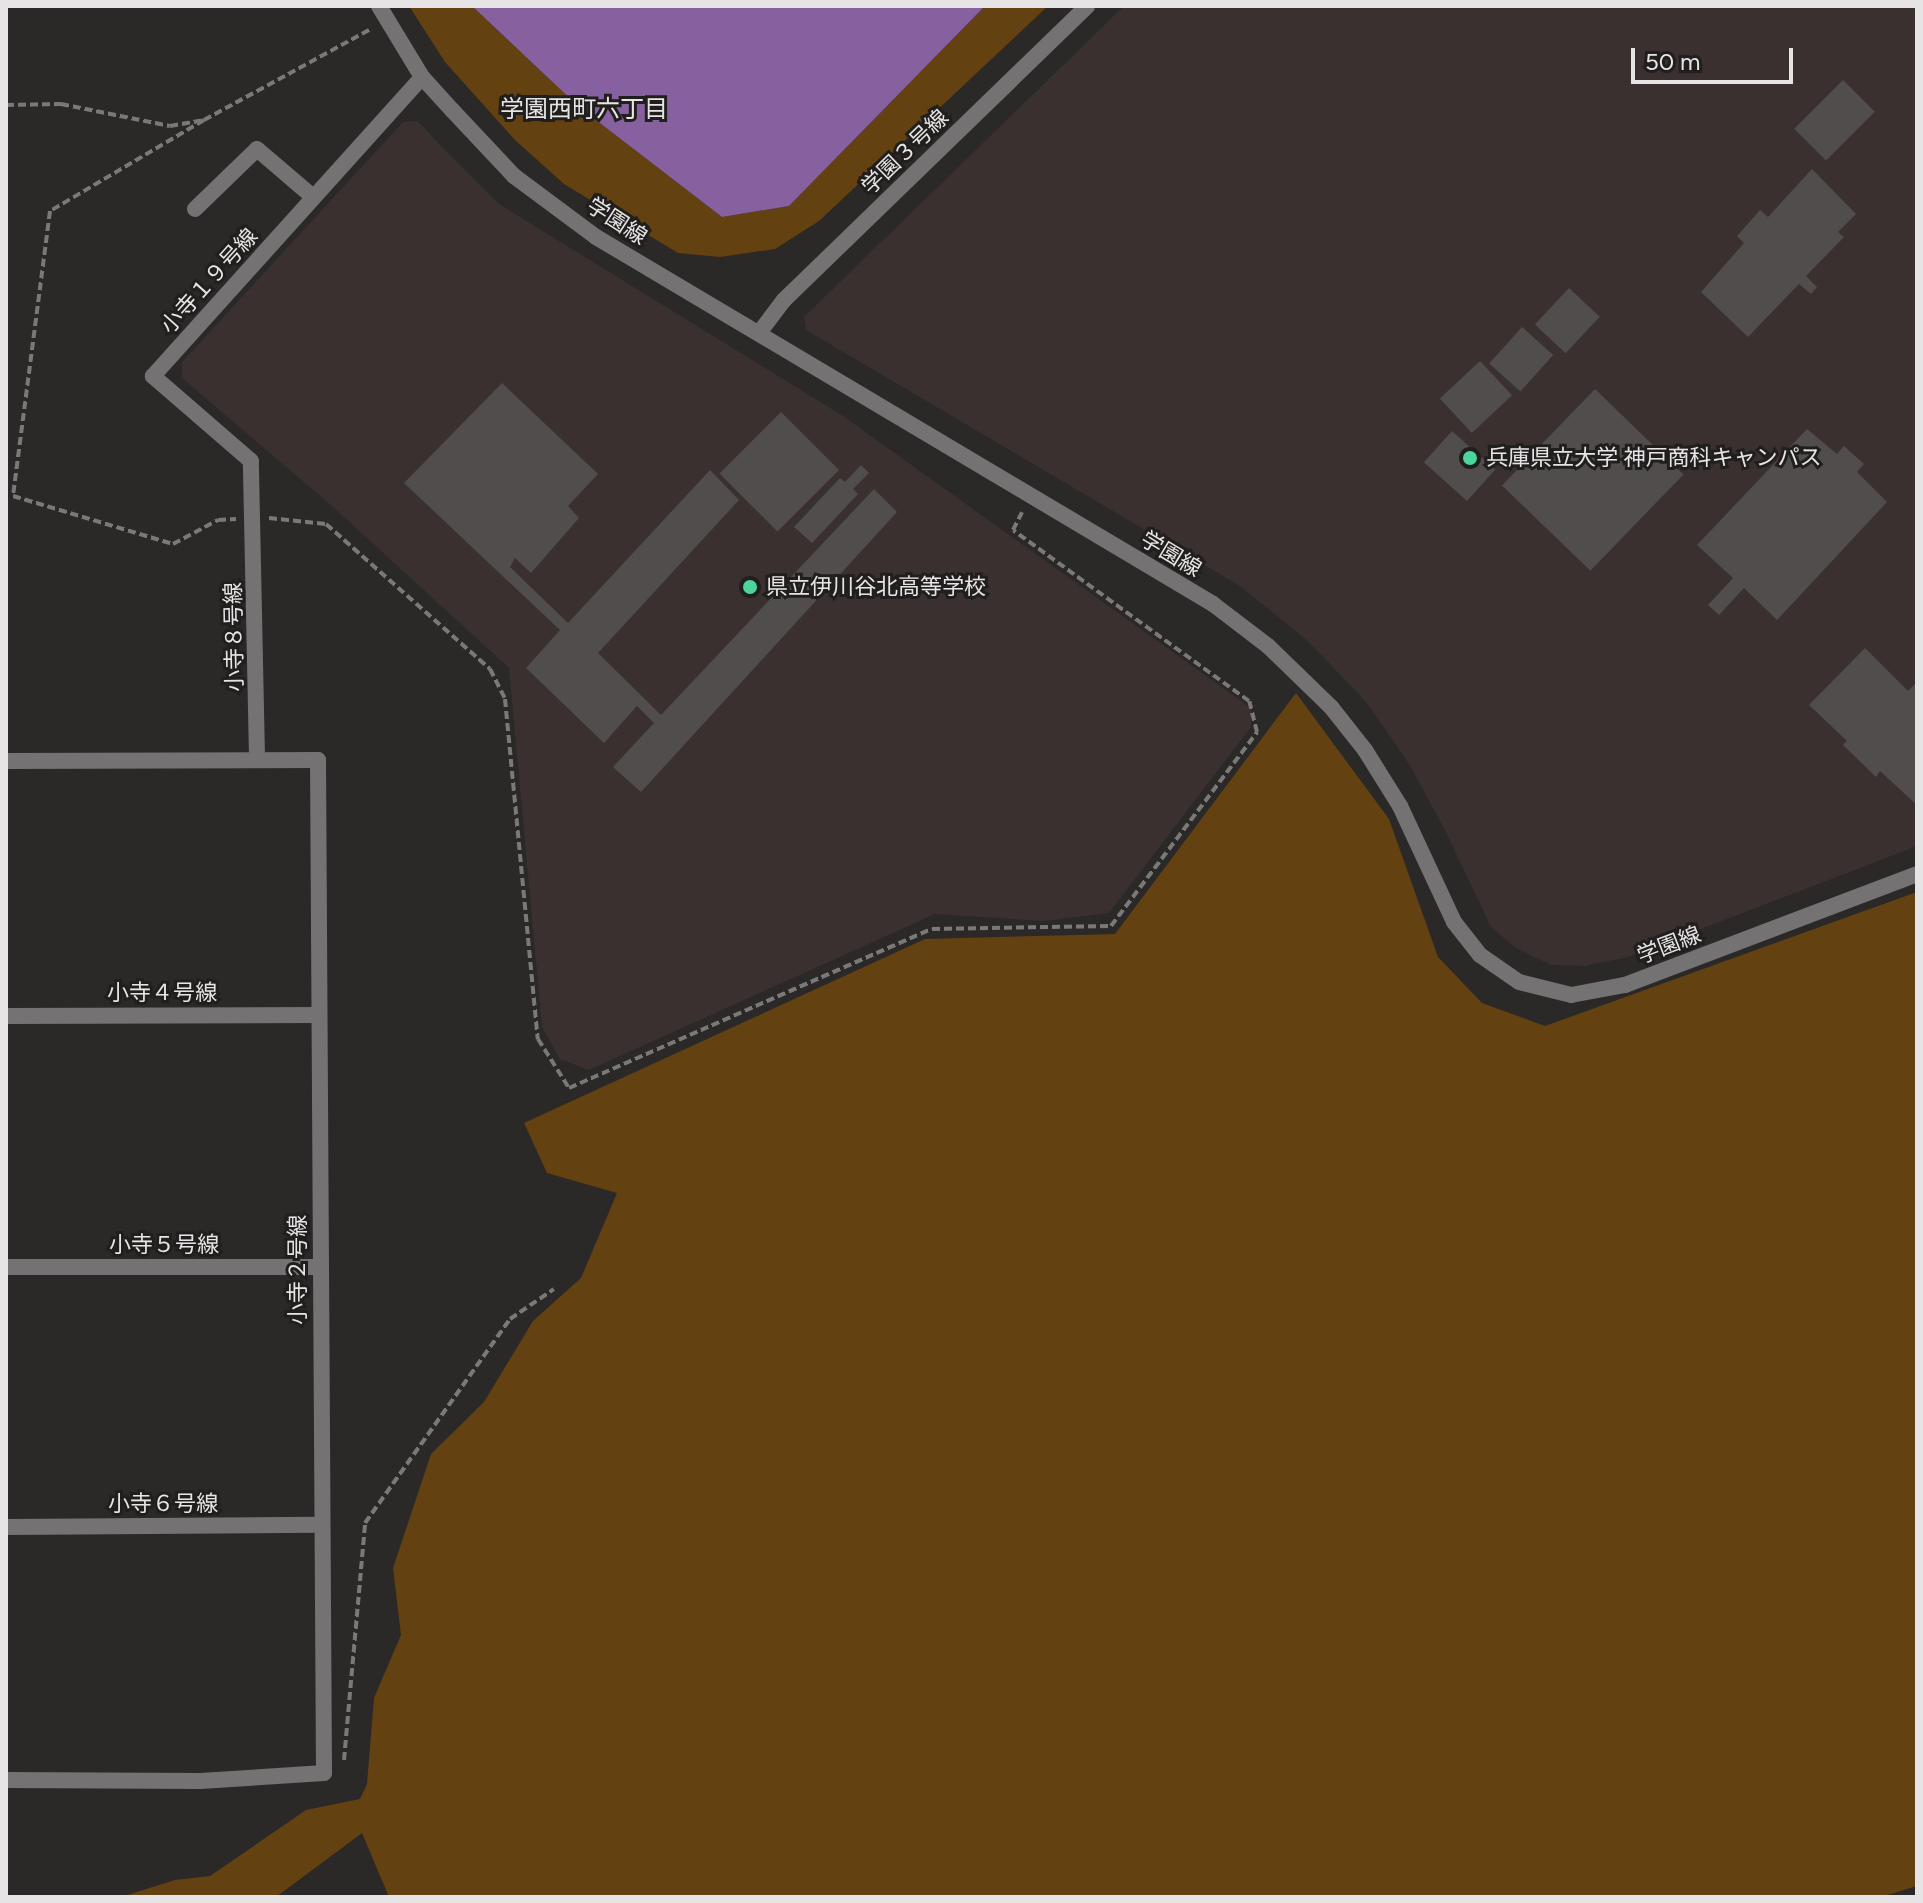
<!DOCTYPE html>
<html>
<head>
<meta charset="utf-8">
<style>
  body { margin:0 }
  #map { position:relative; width:1923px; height:1903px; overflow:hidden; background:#2b2828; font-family:Figtree,"Noto Sans JP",sans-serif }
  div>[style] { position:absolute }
  .built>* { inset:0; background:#3a3030 }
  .green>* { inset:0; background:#634111 }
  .water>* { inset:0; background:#87619f }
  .building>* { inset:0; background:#504d4c; transform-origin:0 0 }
  .path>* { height:4px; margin-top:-2px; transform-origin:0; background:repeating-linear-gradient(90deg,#7b7878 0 8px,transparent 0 12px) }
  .minor>* { height:16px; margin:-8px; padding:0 8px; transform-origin:8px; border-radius:8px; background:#747273 }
  .tertiary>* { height:16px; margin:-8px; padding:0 8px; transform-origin:8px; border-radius:8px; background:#747273 }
  .dots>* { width:22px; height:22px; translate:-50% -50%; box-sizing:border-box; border:4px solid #211e1e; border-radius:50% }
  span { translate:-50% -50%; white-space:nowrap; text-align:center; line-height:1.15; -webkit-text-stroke:6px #211e1e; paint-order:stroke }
  .street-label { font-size:22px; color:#e6e4e4 }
  .poi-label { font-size:22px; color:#e6e4e4 }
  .left { translate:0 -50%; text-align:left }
  .neighbourhood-label { font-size:24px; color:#e6e4e4 }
  .frame { position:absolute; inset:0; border:8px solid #e6e4e4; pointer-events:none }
  .scale { position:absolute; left:1631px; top:48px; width:162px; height:36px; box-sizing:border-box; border:4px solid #e6e4e4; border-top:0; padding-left:10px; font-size:24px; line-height:28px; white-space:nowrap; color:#e6e4e4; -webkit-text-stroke:6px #211e1e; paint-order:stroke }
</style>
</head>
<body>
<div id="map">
  <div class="built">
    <i style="clip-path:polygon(1124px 6px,1917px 6px,1917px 846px,1628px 957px,1585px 966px,1551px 965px,1516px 948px,1491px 927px,1445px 830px,1409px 764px,1367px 703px,1309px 642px,1240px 586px,806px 330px,804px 317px)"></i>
    <i style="clip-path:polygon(417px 121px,499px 204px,843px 416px,1251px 708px,1251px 727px,1109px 913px,1044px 921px,935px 914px,589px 1070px,560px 1059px,542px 1027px,509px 668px,332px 506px,182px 378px,182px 362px,403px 122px)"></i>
  </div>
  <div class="green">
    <i style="clip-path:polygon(409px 6px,472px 6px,579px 107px,722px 217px,789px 206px,985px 6px,1048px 6px,819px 221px,775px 249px,720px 257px,678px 253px,564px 184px,515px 140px,445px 62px)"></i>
    <i style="clip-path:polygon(1296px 693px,1389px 819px,1438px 957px,1482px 1003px,1545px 1026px,1917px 892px,1917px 1886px,1881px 1897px,389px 1897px,362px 1833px,276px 1897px,121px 1897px,175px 1880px,210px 1876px,306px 1810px,360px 1799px,367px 1784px,374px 1698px,401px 1635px,393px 1568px,431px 1454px,484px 1402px,533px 1321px,581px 1278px,617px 1193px,547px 1173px,524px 1123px,925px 939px,1115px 934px)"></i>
  </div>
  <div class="water">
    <i style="clip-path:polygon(472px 6px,985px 6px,789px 206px,722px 217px,579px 107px)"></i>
  </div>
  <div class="building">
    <i style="left:1843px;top:80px;width:45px;height:69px;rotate:45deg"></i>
    <i style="clip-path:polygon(1812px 169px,1856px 214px,1838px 232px,1844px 237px,1806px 276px,1817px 287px,1811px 294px,1799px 284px,1748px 337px,1701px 292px,1744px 243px,1737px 236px,1760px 210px,1768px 217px)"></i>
    <i style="left:1569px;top:288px;width:42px;height:50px;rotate:43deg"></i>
    <i style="left:1522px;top:327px;width:42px;height:49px;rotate:42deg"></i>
    <i style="left:1480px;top:361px;width:47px;height:55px;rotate:47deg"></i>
    <i style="clip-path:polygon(502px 383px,598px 474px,568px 506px,579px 518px,531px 573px,515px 558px,510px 567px,568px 623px,710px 470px,739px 500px,598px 653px,661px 715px,874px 489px,897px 512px,641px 792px,613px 767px,654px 723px,637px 706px,604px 743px,526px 668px,560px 630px,404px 483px)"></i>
    <i style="left:1595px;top:389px;width:123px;height:134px;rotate:44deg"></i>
    <i style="left:781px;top:412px;width:82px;height:87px;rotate:45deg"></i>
    <i style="clip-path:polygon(1807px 429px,1837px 454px,1844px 446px,1864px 464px,1857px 472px,1887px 502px,1777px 620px,1744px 588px,1719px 615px,1708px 605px,1733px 578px,1697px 545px)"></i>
    <i style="left:1452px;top:431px;width:58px;height:42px;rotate:42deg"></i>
    <i style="clip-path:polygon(861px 465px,869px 473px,853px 489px,858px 494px,812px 543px,794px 527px,840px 478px,845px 482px)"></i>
    <i style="clip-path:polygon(1865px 648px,1908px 691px,1917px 682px,1917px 805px,1880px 771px,1876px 777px,1843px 745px,1847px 741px,1809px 705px)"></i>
  </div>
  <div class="path">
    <i style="left:6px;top:105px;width:55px;rotate:-1deg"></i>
    <i style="left:61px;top:104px;width:111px;rotate:11.4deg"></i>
    <i style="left:170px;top:126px;width:35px;rotate:-10deg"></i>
    <i style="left:204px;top:120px;width:190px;rotate:-28.6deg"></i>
    <i style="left:204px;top:120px;width:179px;rotate:149.4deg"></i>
    <i style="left:50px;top:211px;width:287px;rotate:97.4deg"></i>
    <i style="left:13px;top:496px;width:167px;rotate:16.7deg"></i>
    <i style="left:173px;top:544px;width:51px;rotate:-28.1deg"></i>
    <i style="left:218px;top:520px;width:18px;rotate:-3deg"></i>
    <i style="left:269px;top:518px;width:57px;rotate:6deg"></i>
    <i style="left:326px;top:524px;width:219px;rotate:41.5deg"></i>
    <i style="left:490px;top:669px;width:34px;rotate:63deg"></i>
    <i style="left:505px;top:699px;width:342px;rotate:84.5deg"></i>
    <i style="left:538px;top:1039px;width:58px;rotate:57.7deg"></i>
    <i style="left:569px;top:1088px;width:396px;rotate:-23.7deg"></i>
    <i style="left:932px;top:929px;width:179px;rotate:-1deg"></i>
    <i style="left:1111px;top:926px;width:243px;rotate:-53deg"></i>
    <i style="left:1257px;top:732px;width:32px;rotate:-104deg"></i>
    <i style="left:1249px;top:701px;width:291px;rotate:-144.1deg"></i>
    <i style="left:1013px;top:530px;width:20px;rotate:-63deg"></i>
    <i style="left:344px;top:1760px;width:238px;rotate:-84.9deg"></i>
    <i style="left:365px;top:1523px;width:250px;rotate:-54.6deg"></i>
    <i style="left:510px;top:1319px;width:53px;rotate:-34.3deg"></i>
  </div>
  <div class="minor">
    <i style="left:195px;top:209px;width:86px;rotate:-44.1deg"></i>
    <i style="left:257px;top:149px;width:74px;rotate:40.6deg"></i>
    <i style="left:257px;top:757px;width:296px;rotate:-91.2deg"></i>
    <i style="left:251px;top:461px;width:130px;rotate:-139.1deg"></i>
    <i style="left:153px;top:376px;width:402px;rotate:-48deg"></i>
    <i style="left:6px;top:761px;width:312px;rotate:-0.2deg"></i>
    <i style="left:318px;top:760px;width:1013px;rotate:89.66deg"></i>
    <i style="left:324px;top:1773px;width:124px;rotate:176.3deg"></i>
    <i style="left:200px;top:1781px;width:194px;rotate:-179.7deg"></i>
    <i style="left:6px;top:1016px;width:312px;rotate:-0.2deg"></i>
    <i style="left:6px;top:1267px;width:315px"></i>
    <i style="left:6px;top:1527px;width:314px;rotate:-0.4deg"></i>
  </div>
  <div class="tertiary">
    <i style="left:379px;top:6px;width:83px;rotate:58.8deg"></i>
    <i style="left:422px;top:77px;width:45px;rotate:47.7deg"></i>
    <i style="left:452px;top:110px;width:91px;rotate:46.8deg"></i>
    <i style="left:514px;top:176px;width:102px;rotate:36.6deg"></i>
    <i style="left:596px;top:237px;width:718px;rotate:30.74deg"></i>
    <i style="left:1213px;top:604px;width:69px;rotate:37.4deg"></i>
    <i style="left:1268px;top:646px;width:88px;rotate:44.1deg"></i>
    <i style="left:1331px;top:707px;width:55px;rotate:51.7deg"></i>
    <i style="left:1365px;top:750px;width:66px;rotate:58deg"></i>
    <i style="left:1400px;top:806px;width:128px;rotate:65deg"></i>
    <i style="left:1454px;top:922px;width:42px;rotate:51.8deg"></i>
    <i style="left:1480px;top:955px;width:47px;rotate:34.7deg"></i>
    <i style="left:1519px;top:982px;width:54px;rotate:14deg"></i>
    <i style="left:1571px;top:995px;width:55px;rotate:-10.5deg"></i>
    <i style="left:1625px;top:985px;width:312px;rotate:-20.8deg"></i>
    <i style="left:759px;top:333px;width:41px;rotate:-52.9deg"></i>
    <i style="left:784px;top:300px;width:422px;rotate:-44.1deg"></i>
  </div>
  <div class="dots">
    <i style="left:1470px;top:458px;background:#4bd49b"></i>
    <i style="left:750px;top:587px;background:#4bd49b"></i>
  </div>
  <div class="street-label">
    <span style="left:905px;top:152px;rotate:-44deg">学園３号線</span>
    <span style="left:617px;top:221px;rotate:33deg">学園線</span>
    <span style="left:209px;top:281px;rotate:-48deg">小寺１９号線</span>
    <span style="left:1171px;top:554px;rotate:31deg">学園線</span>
    <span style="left:234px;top:637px;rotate:-91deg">小寺８号線</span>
    <span style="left:1669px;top:945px;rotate:-21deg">学園線</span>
    <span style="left:162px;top:993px">小寺４号線</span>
    <span style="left:164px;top:1245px">小寺５号線</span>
    <span style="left:298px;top:1270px;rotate:-90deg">小寺２号線</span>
    <span style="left:163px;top:1504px">小寺６号線</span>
  </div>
  <div class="poi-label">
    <span class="left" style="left:1486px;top:458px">兵庫県立大学 神戸商科キャンパス</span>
    <span class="left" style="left:766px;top:587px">県立伊川谷北高等学校</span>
  </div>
  <div class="neighbourhood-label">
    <span style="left:584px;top:109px">学園西町六丁目</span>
  </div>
  <div class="frame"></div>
  <div class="scale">50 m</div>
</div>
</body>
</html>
